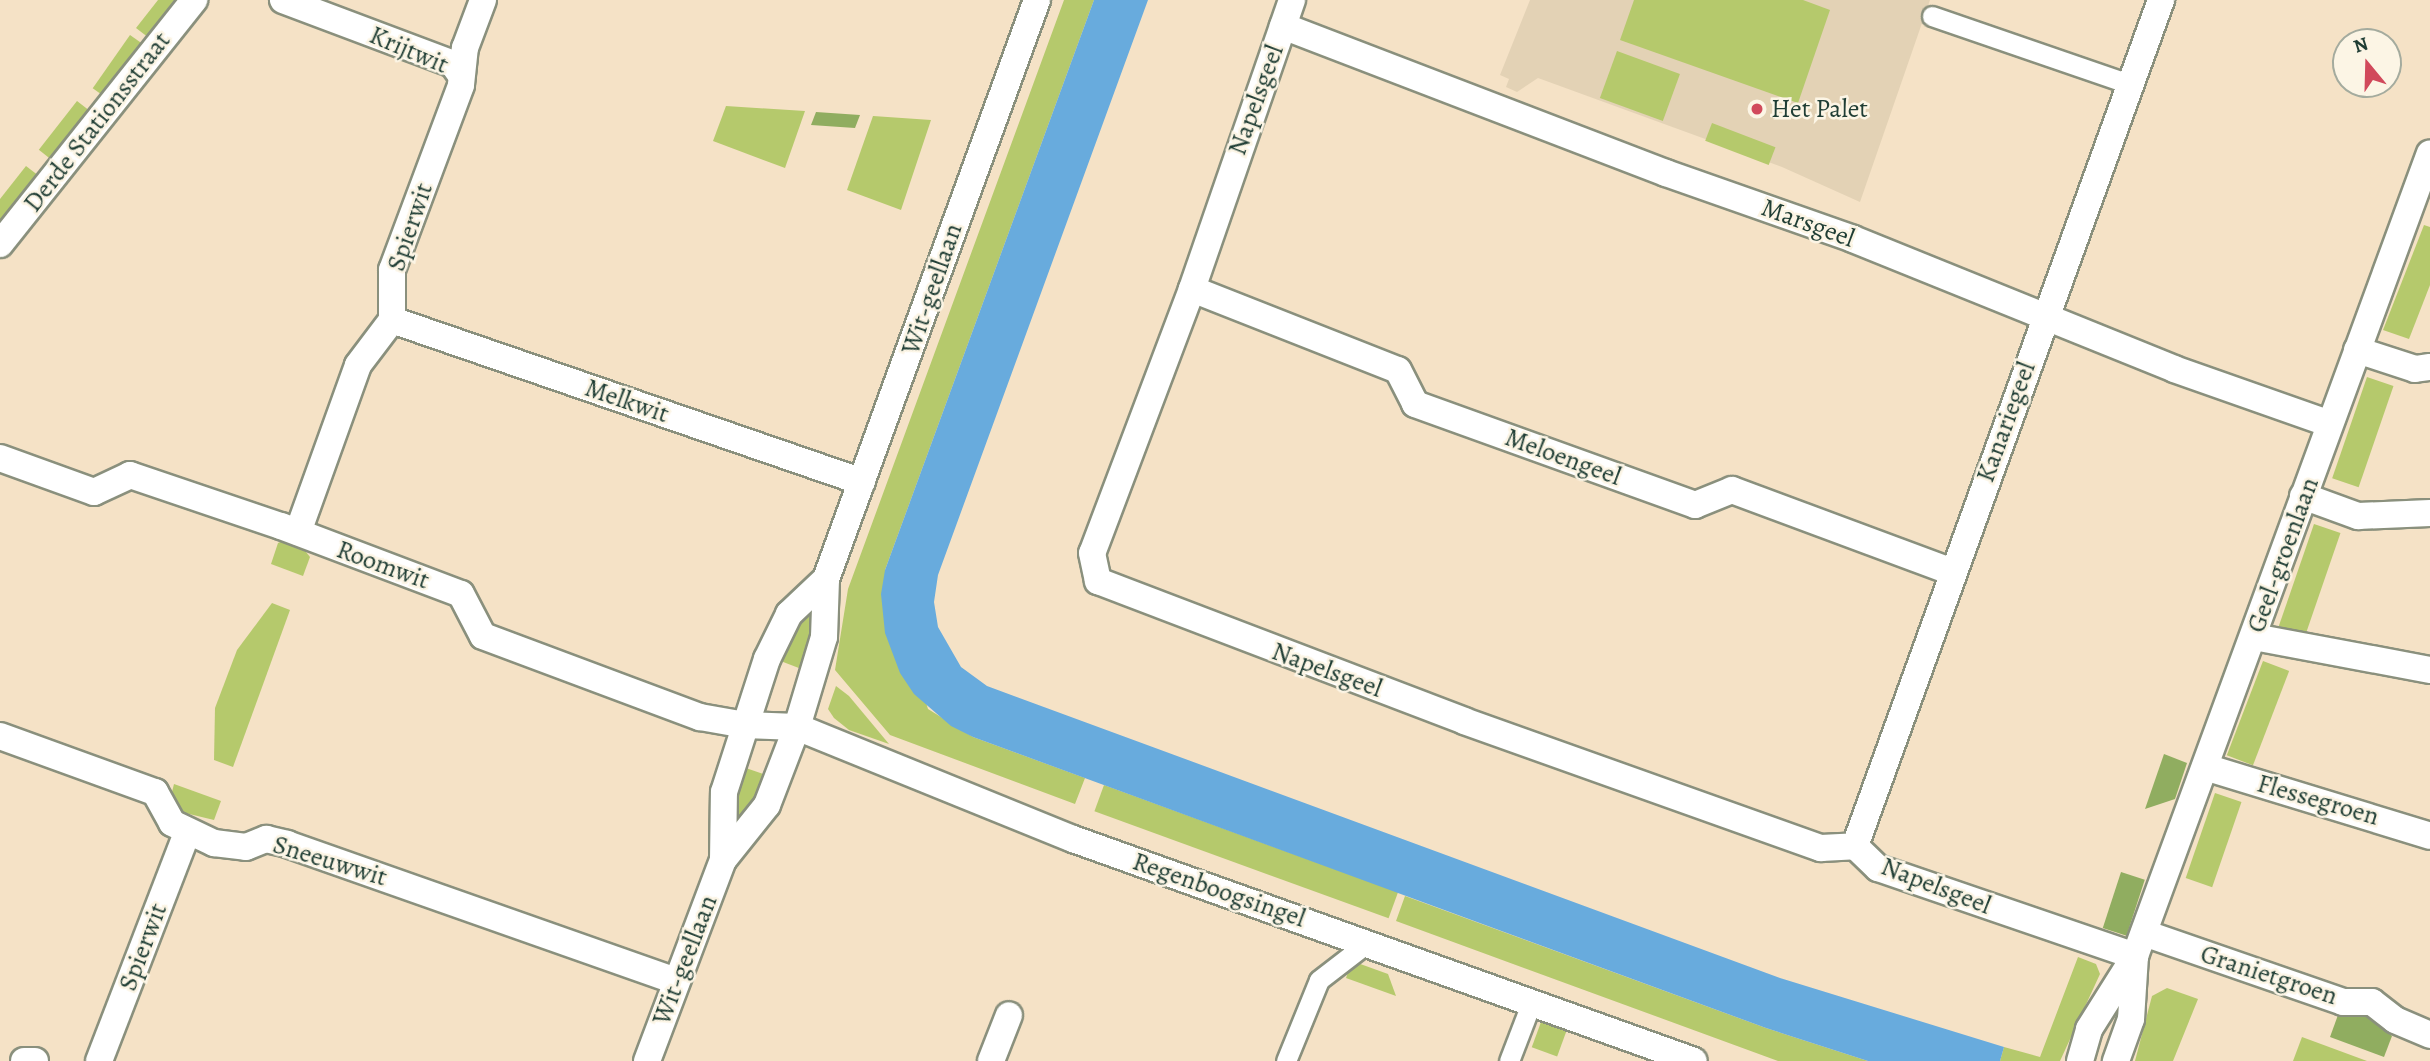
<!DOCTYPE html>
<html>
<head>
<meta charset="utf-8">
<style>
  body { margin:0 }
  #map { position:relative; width:2430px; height:1061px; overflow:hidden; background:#f5e2c6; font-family:Alegreya,serif }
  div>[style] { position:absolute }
  .built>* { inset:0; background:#e3d2b5 }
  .green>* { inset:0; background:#b5c96c; transform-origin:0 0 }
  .forest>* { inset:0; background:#90ad60; transform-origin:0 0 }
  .water>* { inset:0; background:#68abdd }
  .roads { filter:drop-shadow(2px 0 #8a907d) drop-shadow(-2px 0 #8a907d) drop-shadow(0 2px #8a907d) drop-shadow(0 -2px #8a907d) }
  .pedestrian>* { height:19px; margin:-9.5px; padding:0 9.5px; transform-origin:9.5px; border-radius:9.5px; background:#fff }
  .minor>* { height:26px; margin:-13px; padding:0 13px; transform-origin:13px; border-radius:13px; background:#fff }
  .dots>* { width:19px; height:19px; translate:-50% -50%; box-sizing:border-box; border:4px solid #fcf5e5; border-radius:50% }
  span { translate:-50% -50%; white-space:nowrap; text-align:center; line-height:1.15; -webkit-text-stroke:5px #fcf5e5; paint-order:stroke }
  .street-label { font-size:26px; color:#1f3d34 }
  .poi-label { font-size:26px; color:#1f3d34 }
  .left { translate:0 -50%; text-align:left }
  .north { position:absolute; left:2332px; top:28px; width:70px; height:70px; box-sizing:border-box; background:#fcf5e5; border:2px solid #a4ab9e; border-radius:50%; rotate:341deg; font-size:19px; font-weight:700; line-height:28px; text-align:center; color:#1f3d34 }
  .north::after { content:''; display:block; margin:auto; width:24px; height:32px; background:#d1495b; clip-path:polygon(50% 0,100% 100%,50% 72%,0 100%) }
</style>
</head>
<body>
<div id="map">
  <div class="built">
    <i style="clip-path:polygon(1530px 0,1930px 0,1860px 202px,1782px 167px,1538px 78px,1517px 92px,1506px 87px,1509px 79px,1500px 75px)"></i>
  </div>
  <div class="green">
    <i style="clip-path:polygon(158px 0,179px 0,149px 38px,136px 28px)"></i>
    <i style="clip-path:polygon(1064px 0,1094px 0,885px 570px,928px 709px,973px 737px,1085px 778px,1075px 804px,890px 735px,835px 670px,848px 589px)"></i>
    <i style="clip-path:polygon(1634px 0,1803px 0,1830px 10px,1798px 103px,1620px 40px)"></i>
    <i style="left:130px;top:35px;width:16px;height:65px;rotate:35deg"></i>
    <i style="left:1617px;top:51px;width:67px;height:50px;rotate:20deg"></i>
    <i style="left:77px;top:101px;width:16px;height:62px;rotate:38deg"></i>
    <i style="clip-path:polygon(726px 106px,805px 111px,785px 168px,713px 141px)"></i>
    <i style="clip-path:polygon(873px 116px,931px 120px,901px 210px,847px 190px)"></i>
    <i style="left:1712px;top:123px;width:68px;height:19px;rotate:21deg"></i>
    <i style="clip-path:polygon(26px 166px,39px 176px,0 225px,0 199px)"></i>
    <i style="clip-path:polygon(2424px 225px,2430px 227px,2430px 285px,2409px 339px,2383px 330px)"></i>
    <i style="left:2367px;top:377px;width:28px;height:107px;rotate:19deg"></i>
    <i style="left:2314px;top:524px;width:28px;height:108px;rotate:19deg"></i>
    <i style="clip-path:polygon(287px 539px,299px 543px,310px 557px,303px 576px,271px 564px,278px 543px)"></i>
    <i style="clip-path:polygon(272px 603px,290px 610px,233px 767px,214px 760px,215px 708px,237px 650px)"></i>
    <i style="clip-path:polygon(810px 607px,817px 609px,804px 670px,778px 660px)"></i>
    <i style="left:2263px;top:661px;width:28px;height:101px;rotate:21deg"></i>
    <i style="clip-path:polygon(836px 686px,849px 696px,889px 744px,849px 730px,834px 718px,828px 709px)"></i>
    <i style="clip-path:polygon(740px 766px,766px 775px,740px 826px,729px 824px)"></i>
    <i style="clip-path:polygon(174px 784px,221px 801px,214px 820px,181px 812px,172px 792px)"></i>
    <i style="left:1104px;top:785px;width:313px;height:28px;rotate:20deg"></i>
    <i style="left:2215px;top:793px;width:28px;height:90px;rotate:19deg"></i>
    <i style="clip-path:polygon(1405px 896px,1766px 1028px,1868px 1061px,1778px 1061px,1396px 921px)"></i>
    <i style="clip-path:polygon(2078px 957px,2096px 964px,2100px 974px,2060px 1061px,2000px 1061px,2004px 1047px,2040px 1057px)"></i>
    <i style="clip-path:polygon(1352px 961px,1388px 974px,1396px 996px,1346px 978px)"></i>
    <i style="clip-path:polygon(2167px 988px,2198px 999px,2173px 1061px,2135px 1061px,2152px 996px)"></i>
    <i style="left:1541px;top:1022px;width:27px;height:27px;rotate:20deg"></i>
    <i style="clip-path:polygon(2302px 1037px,2367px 1061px,2293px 1061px)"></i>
  </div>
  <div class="forest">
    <i style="clip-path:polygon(816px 112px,860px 115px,855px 128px,811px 125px)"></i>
    <i style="clip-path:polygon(2164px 754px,2187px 763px,2175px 799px,2145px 809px)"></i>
    <i style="left:2121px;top:872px;width:25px;height:59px;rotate:18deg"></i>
    <i style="clip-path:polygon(2365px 1012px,2392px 1036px,2384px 1057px,2330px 1037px,2338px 1015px)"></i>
  </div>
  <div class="water">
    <i style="clip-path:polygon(1094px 0,1148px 0,938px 575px,934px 602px,938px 627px,961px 667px,987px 686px,1780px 978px,2004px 1047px,2000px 1061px,1868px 1061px,1766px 1028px,973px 737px,951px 726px,914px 694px,900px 673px,885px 633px,881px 594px,885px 570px)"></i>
  </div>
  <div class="roads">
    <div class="pedestrian">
      <i style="left:1932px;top:16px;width:209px;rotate:19deg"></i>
      <i style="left:1286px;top:1061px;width:87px;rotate:-67.8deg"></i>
      <i style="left:1319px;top:980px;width:61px;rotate:-37.6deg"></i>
      <i style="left:1509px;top:1061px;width:64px;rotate:-69deg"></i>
    </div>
    <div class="minor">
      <i style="left:283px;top:0;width:182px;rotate:20.6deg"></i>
      <i style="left:453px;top:64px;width:12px;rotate:55deg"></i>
      <i style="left:1292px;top:0;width:306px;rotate:109.1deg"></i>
      <i style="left:1192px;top:289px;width:282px;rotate:110.7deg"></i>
      <i style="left:1092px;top:553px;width:29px;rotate:78deg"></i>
      <i style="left:1098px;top:581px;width:392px;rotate:20.9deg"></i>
      <i style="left:1464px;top:721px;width:379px;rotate:19.6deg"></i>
      <i style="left:1821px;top:848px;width:34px;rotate:-3deg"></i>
      <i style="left:1855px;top:846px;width:32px;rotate:44deg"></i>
      <i style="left:1878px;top:868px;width:272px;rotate:18.9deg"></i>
      <i style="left:2135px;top:956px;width:855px;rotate:-69.83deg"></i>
      <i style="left:1283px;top:26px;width:410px;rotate:21deg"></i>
      <i style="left:1666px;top:173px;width:198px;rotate:19.4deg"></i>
      <i style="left:1853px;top:239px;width:346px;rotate:22deg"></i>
      <i style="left:2174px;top:369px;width:165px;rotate:19.4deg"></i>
      <i style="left:0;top:244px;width:312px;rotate:-51.5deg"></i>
      <i style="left:1192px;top:289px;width:221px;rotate:21.5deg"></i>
      <i style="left:1398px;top:370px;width:38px;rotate:63deg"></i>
      <i style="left:1415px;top:404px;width:298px;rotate:19.8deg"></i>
      <i style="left:1695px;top:505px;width:40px;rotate:-22deg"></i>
      <i style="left:1732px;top:490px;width:236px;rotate:20.4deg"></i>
      <i style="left:392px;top:320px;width:497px;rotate:19deg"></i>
      <i style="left:2357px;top:350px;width:61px;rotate:18.1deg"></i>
      <i style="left:2415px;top:369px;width:15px;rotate:-8deg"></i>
      <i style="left:0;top:458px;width:100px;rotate:19.9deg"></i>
      <i style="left:94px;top:492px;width:40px;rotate:-25deg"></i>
      <i style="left:130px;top:475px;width:159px;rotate:18.7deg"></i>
      <i style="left:281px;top:526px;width:192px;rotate:20.7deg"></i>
      <i style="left:461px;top:594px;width:47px;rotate:62.4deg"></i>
      <i style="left:483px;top:636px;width:232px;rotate:20.5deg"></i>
      <i style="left:700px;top:717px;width:46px;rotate:10.1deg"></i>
      <i style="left:745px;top:725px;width:52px;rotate:2.2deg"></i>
      <i style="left:797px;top:727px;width:298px;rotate:22.1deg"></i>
      <i style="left:1073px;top:839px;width:659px;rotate:19.67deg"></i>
      <i style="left:2303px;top:496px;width:59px;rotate:20deg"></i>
      <i style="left:2358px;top:516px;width:72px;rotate:-2.4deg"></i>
      <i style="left:298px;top:532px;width:177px;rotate:-70.2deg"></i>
      <i style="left:358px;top:365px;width:56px;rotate:-52.9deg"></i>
      <i style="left:392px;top:320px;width:50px;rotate:-90deg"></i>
      <i style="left:392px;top:270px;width:197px;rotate:-69.5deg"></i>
      <i style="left:461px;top:85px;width:37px;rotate:-84deg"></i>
      <i style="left:465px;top:48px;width:51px;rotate:-69.4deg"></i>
      <i style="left:2254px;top:637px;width:179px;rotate:10.6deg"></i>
      <i style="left:0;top:736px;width:165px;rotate:19.9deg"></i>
      <i style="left:155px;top:792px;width:35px;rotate:61deg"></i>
      <i style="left:172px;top:823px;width:47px;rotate:25.5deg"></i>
      <i style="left:214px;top:843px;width:32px;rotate:7deg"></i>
      <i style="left:246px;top:847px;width:22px;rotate:-22deg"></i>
      <i style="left:266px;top:839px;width:22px;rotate:13deg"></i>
      <i style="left:287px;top:844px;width:413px;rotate:19.4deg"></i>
      <i style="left:2205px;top:767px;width:235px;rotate:17deg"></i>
      <i style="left:1855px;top:846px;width:900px;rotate:-70.11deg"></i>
      <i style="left:723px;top:860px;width:70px;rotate:-51.3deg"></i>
      <i style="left:767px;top:805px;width:84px;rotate:-69deg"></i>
      <i style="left:797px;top:727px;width:94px;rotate:-73.3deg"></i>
      <i style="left:824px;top:637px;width:58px;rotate:-88deg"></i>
      <i style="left:826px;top:579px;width:616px;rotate:-69.98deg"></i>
      <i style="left:2144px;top:933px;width:211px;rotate:19.1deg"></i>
      <i style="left:2343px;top:1002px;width:29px"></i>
      <i style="left:2372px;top:1002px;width:29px;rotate:38deg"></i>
      <i style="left:2395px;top:1020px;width:38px;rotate:23deg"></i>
      <i style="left:24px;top:1061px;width:11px"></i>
      <i style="left:99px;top:1061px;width:244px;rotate:-68.9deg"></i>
      <i style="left:647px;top:1061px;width:215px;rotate:-69.3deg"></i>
      <i style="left:723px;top:860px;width:68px;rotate:-89.2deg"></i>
      <i style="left:724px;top:792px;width:140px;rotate:-72.1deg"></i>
      <i style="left:767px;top:659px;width:50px;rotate:-63.9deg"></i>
      <i style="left:789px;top:614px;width:51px;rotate:-43.4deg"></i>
      <i style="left:991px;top:1061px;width:49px;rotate:-68.6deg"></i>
      <i style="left:2080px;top:1061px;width:33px;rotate:-74deg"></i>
      <i style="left:2089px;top:1029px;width:86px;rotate:-57.8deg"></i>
      <i style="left:2135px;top:956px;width:63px;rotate:93.6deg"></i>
      <i style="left:2131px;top:1019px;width:45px;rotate:109.7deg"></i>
    </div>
  </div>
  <div class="dots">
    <i style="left:1757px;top:109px;background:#d1495b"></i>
  </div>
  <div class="street-label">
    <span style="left:409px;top:50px;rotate:23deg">Krijtwit</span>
    <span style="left:1256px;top:100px;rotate:-70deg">Napelsgeel</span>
    <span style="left:97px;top:122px;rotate:-52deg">Derde Stationsstraat</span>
    <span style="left:1808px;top:223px;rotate:20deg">Marsgeel</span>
    <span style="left:410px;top:227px;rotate:-71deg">Spierwit</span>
    <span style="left:932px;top:289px;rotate:-71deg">Wit-geellaan</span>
    <span style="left:627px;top:401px;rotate:19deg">Melkwit</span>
    <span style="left:2006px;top:422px;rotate:-70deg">Kanariegeel</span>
    <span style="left:1563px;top:457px;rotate:20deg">Meloengeel</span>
    <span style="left:2283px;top:555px;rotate:-70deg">Geel-groenlaan</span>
    <span style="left:383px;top:565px;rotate:20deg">Roomwit</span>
    <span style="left:1327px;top:670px;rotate:20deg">Napelsgeel</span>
    <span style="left:2318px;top:800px;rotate:16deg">Flessegroen</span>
    <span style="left:330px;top:861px;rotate:17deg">Sneeuwwit</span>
    <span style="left:1936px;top:886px;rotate:21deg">Napelsgeel</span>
    <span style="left:1219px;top:890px;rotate:19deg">Regenboogsingel</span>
    <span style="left:143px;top:947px;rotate:-69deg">Spierwit</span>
    <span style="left:685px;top:960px;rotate:-69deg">Wit-geellaan</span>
    <span style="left:2269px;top:975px;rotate:18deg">Granietgroen</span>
  </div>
  <div class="poi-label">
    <span class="left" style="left:1771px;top:109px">Het Palet</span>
  </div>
  <div class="north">N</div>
</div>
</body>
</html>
